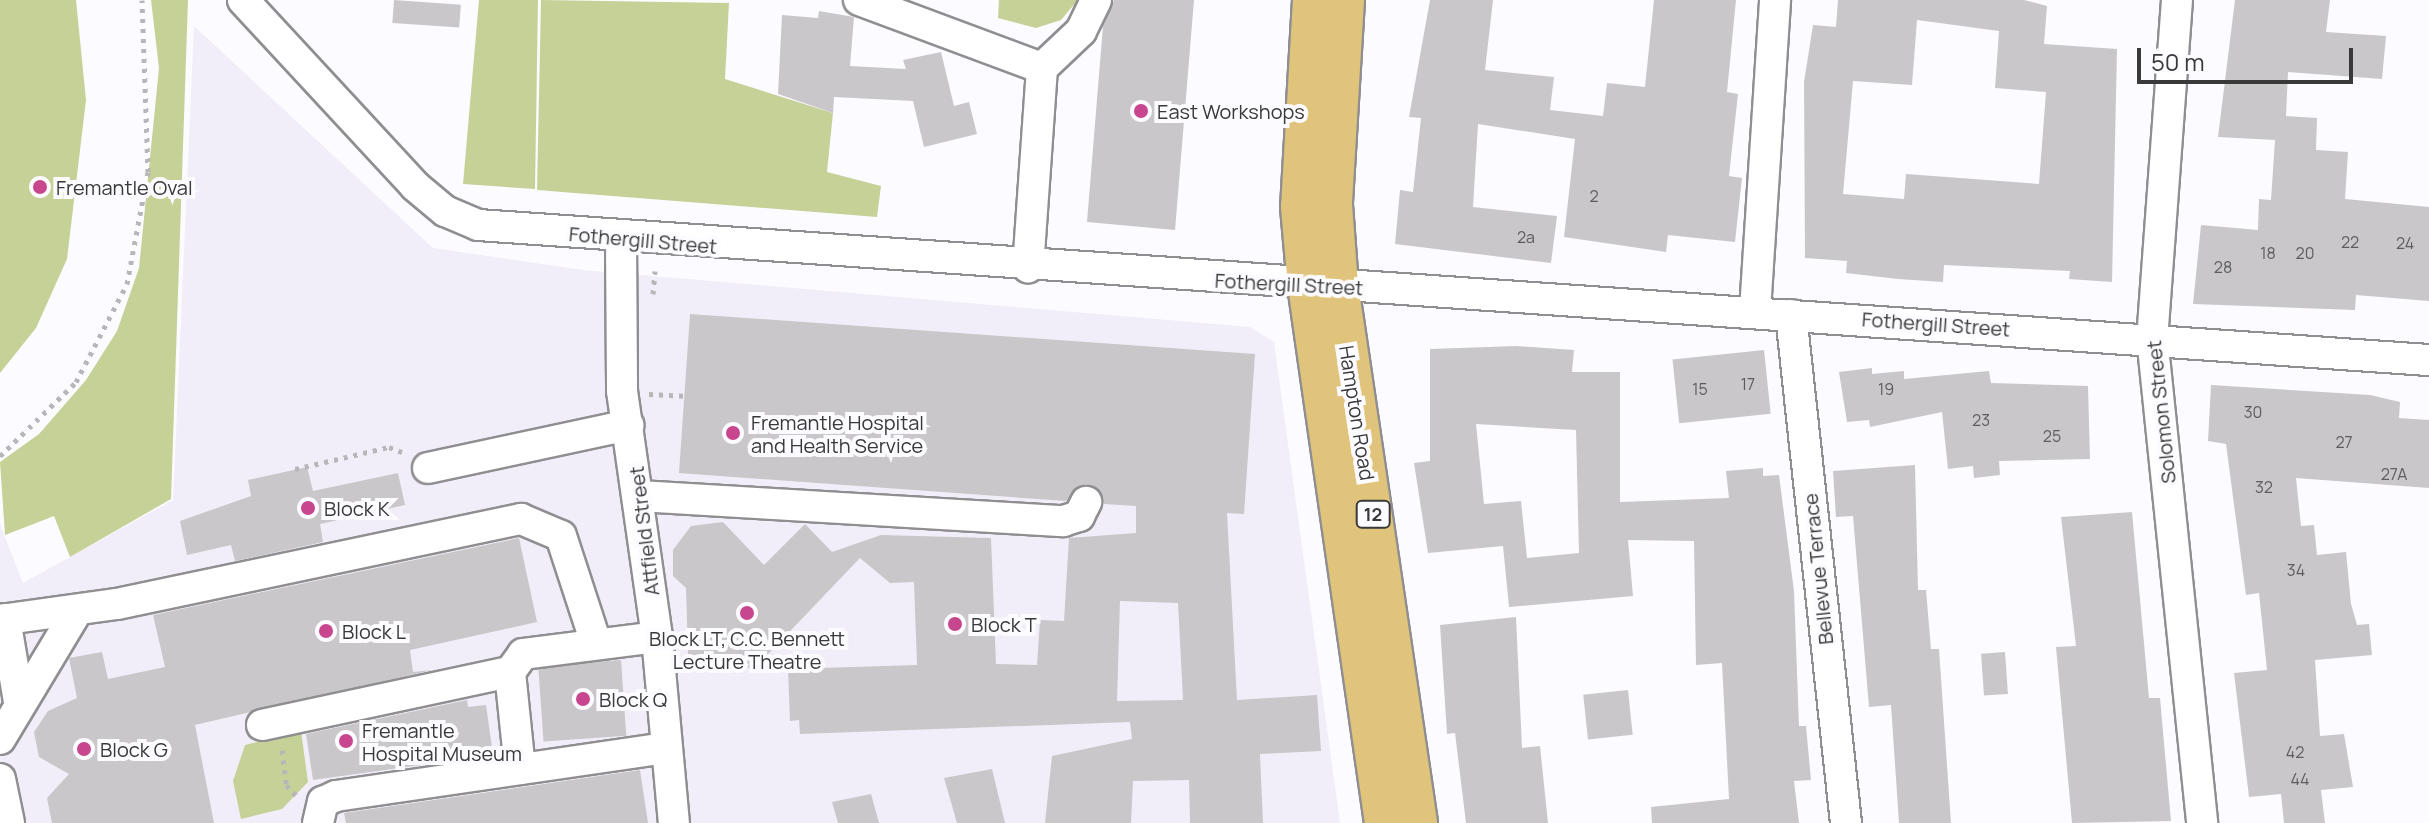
<!DOCTYPE html>
<html>
<head>
<meta charset="utf-8">
<style>
  body { margin:0 }
  #map { position:relative; width:2429px; height:823px; overflow:hidden; background:#fcfbff; font-family:Manrope,sans-serif }
  div>[style] { position:absolute }
  .built>* { inset:0; background:#f2eef9 }
  .green>* { inset:0; background:#c6d198 }
  .building>* { inset:0; background:#c9c7ca; transform-origin:0 0 }
  .path>* { height:5px; margin-top:-2.5px; transform-origin:0; background:repeating-linear-gradient(90deg,#b7b6b9 0 4px,transparent 0 10px) }
  .roads { filter:drop-shadow(2px 0 #8f8e91) drop-shadow(-2px 0 #8f8e91) drop-shadow(0 2px #8f8e91) drop-shadow(0 -2px #8f8e91) }
  .minor>* { height:30px; margin:-15px; padding:0 15px; transform-origin:15px; border-radius:15px; background:#fff }
  .major>* { height:38px; margin:-19px; padding:0 19px; transform-origin:19px; border-radius:19px; background:#e1c47c }
  .dots>* { width:22px; height:22px; translate:-50% -50%; box-sizing:border-box; border:4px solid #fcfbff; border-radius:50% }
  span { translate:-50% -50%; white-space:nowrap; text-align:center; line-height:1.15; -webkit-text-stroke:8px #fcfbff; paint-order:stroke }
  .number-label { font-size:16px; color:#5d5c5e }
  .number-label span { -webkit-text-stroke-width:0 }
  .shield-label span { padding:2px 6px; background:#fcfbff; border:2px solid; border-radius:6px; -webkit-text-stroke-width:0 }
  .shield-label { font-size:18px; color:#39393a; font-weight:700 }
  .poi-label { font-size:20px; color:#39393a }
  .left { translate:0 -50%; text-align:left }
  .street-label { font-size:20px; color:#39393a }
  .scale { position:absolute; left:2137px; top:48px; width:216px; height:36px; box-sizing:border-box; border:4px solid #39393a; border-top:0; padding-left:10px; font-size:24px; line-height:28px; white-space:nowrap; color:#39393a; -webkit-text-stroke:6px #fcfbff; paint-order:stroke }
</style>
</head>
<body>
<div id="map">
  <div class="built">
    <i style="clip-path:polygon(194px 26px,433px 248px,583px 270px,1250px 327px,1274px 342px,1340px 823px,0 823px,0 524px,23px 583px,173px 500px)"></i>
  </div>
  <div class="green">
    <i style="clip-path:polygon(0 0,76px 0,86px 100px,67px 259px,36px 328px,0 373px)"></i>
    <i style="clip-path:polygon(151px 0,188px 0,171px 499px,70px 557px,54px 516px,5px 535px,0 462px,39px 434px,86px 380px,117px 331px,139px 268px,159px 68px)"></i>
    <i style="clip-path:polygon(479px 0,538px 0,535px 189px,463px 184px)"></i>
    <i style="clip-path:polygon(541px 0,729px 3px,725px 79px,833px 113px,827px 172px,881px 186px,877px 217px,537px 190px)"></i>
    <i style="clip-path:polygon(999px 0,1078px 0,1061px 20px,1036px 28px,998px 18px)"></i>
    <i style="clip-path:polygon(301px 731px,308px 782px,282px 809px,241px 819px,233px 781px,245px 745px)"></i>
  </div>
  <div class="building">
    <i style="left:394px;top:0;width:67px;height:23px;rotate:4deg"></i>
    <i style="clip-path:polygon(1114px 0,1194px 0,1175px 230px,1087px 222px,1103px 26px)"></i>
    <i style="clip-path:polygon(1430px 0,1493px 0,1485px 70px,1554px 77px,1550px 110px,1603px 116px,1607px 83px,1645px 87px,1654px 0,1736px 0,1727px 92px,1738px 94px,1729px 176px,1742px 178px,1735px 242px,1668px 235px,1666px 252px,1564px 237px,1575px 139px,1478px 124px,1473px 207px,1557px 216px,1551px 263px,1395px 244px,1400px 190px,1413px 192px,1421px 118px,1409px 117px)"></i>
    <i style="clip-path:polygon(evenodd,1838px 0,2024px 0,2047px 6px,2044px 44px,2117px 49px,2112px 282px,2069px 279px,2070px 271px,1944px 265px,1943px 282px,1898px 279px,1846px 273px,1847px 261px,1805px 258px,1804px 82px,1813px 25px,1836px 27px,1838px 0,1917px 20px,1999px 31px,1995px 88px,2046px 92px,2039px 184px,1906px 174px,1904px 199px,1843px 194px,1853px 81px,1912px 85px,1917px 20px)"></i>
    <i style="clip-path:polygon(2235px 0,2330px 0,2326px 32px,2386px 36px,2382px 79px,2288px 72px,2286px 116px,2317px 118px,2316px 150px,2348px 152px,2345px 199px,2429px 207px,2429px 301px,2356px 295px,2355px 310px,2193px 304px,2201px 225px,2258px 230px,2259px 199px,2271px 200px,2275px 140px,2218px 137px)"></i>
    <i style="clip-path:polygon(819px 11px,854px 17px,850px 66px,906px 69px,903px 60px,941px 52px,954px 106px,969px 102px,977px 134px,924px 147px,913px 101px,834px 97px,833px 113px,778px 94px,782px 15px,818px 18px)"></i>
    <i style="clip-path:polygon(evenodd,690px 314px,1255px 354px,1244px 514px,1227px 513px,1237px 700px,1317px 695px,1321px 751px,1260px 754px,1263px 823px,1190px 823px,1189px 780px,1133px 781px,1131px 823px,1045px 823px,1052px 756px,1132px 739px,1130px 722px,800px 734px,799px 720px,790px 721px,788px 669px,917px 665px,914px 582px,890px 583px,860px 558px,752px 671px,733px 654px,688px 655px,686px 588px,673px 576px,673px 550px,691px 526px,723px 522px,764px 565px,805px 524px,832px 552px,881px 535px,991px 538px,996px 664px,1037px 665px,1040px 620px,1064px 621px,1069px 538px,1136px 533px,1136px 506px,1104px 504px,1100px 492px,1086px 484px,1066px 501px,679px 473px,690px 314px,1120px 601px,1178px 603px,1183px 700px,1117px 701px,1120px 601px)"></i>
    <i style="clip-path:polygon(evenodd,1517px 346px,1574px 350px,1572px 372px,1620px 372px,1620px 502px,1729px 498px,1726px 471px,1763px 468px,1763px 476px,1779px 475px,1794px 591px,1799px 726px,1806px 726px,1811px 780px,1794px 781px,1799px 823px,1652px 823px,1651px 807px,1729px 799px,1722px 663px,1696px 665px,1694px 541px,1628px 540px,1633px 596px,1509px 607px,1503px 546px,1428px 553px,1414px 463px,1430px 461px,1430px 349px,1517px 346px,1476px 424px,1576px 430px,1579px 553px,1527px 558px,1521px 501px,1484px 504px,1476px 424px)"></i>
    <i style="left:1764px;top:350px;width:64px;height:92px;rotate:84deg"></i>
    <i style="clip-path:polygon(1872px 368px,1872px 374px,1904px 371px,1904px 379px,1989px 371px,1991px 383px,2088px 386px,2090px 459px,1999px 461px,2000px 475px,1974px 478px,1973px 466px,1948px 469px,1942px 412px,1870px 427px,1869px 420px,1847px 422px,1839px 372px)"></i>
    <i style="clip-path:polygon(2211px 385px,2370px 395px,2400px 402px,2399px 418px,2429px 420px,2429px 488px,2296px 478px,2301px 526px,2314px 525px,2317px 555px,2346px 552px,2351px 604px,2357px 625px,2369px 624px,2372px 655px,2315px 660px,2320px 736px,2344px 734px,2353px 787px,2321px 790px,2325px 823px,2284px 823px,2281px 794px,2249px 797px,2234px 673px,2267px 670px,2259px 593px,2246px 595px,2226px 444px,2208px 441px)"></i>
    <i style="clip-path:polygon(1915px 465px,1918px 590px,1926px 590px,1931px 649px,1939px 649px,1951px 823px,1899px 823px,1891px 705px,1869px 707px,1853px 516px,1836px 517px,1833px 471px)"></i>
    <i style="clip-path:polygon(307px 467px,313px 491px,398px 473px,405px 505px,320px 524px,323px 542px,235px 561px,231px 545px,187px 555px,180px 521px,251px 496px,248px 480px)"></i>
    <i style="clip-path:polygon(2132px 512px,2149px 698px,2160px 698px,2171px 821px,2072px 823px,2056px 647px,2076px 646px,2061px 517px)"></i>
    <i style="clip-path:polygon(519px 538px,537px 622px,410px 650px,413px 672px,432px 670px,195px 725px,214px 823px,52px 823px,47px 798px,69px 774px,39px 757px,34px 732px,48px 711px,77px 698px,69px 658px,102px 652px,108px 679px,165px 667px,153px 615px)"></i>
    <i style="clip-path:polygon(1516px 617px,1522px 748px,1540px 746px,1548px 823px,1466px 823px,1455px 733px,1447px 734px,1440px 625px)"></i>
    <i style="left:2005px;top:652px;width:42px;height:24px;rotate:86deg"></i>
    <i style="left:621px;top:660px;width:76px;height:83px;rotate:86deg"></i>
    <i style="left:1628px;top:690px;width:45px;height:45px;rotate:84deg"></i>
    <i style="clip-path:polygon(467px 700px,468px 707px,486px 705px,493px 755px,313px 780px,306px 734px)"></i>
    <i style="clip-path:polygon(992px 769px,1005px 823px,957px 823px,944px 778px)"></i>
    <i style="clip-path:polygon(640px 770px,648px 823px,346px 823px,344px 813px)"></i>
    <i style="clip-path:polygon(871px 794px,879px 823px,838px 823px,832px 802px)"></i>
  </div>
  <div class="path">
    <i style="left:653px;top:294px;width:23px;rotate:-85deg"></i>
    <i style="left:649px;top:394px;width:35px;rotate:3deg"></i>
    <i style="left:0;top:456px;width:106px;rotate:-44.2deg"></i>
    <i style="left:76px;top:382px;width:110px;rotate:-62.5deg"></i>
    <i style="left:127px;top:284px;width:114px;rotate:-79.4deg"></i>
    <i style="left:148px;top:172px;width:172px;rotate:-92deg"></i>
    <i style="left:295px;top:469px;width:97px;rotate:-13.2deg"></i>
    <i style="left:389px;top:447px;width:19px;rotate:21deg"></i>
    <i style="left:282px;top:750px;width:35px;rotate:83deg"></i>
    <i style="left:286px;top:785px;width:14px;rotate:45deg"></i>
  </div>
  <div class="roads">
    <div class="minor">
      <i style="left:243px;top:0;width:253px;rotate:47.2deg"></i>
      <i style="left:415px;top:186px;width:39px;rotate:40deg"></i>
      <i style="left:445px;top:211px;width:36px;rotate:23deg"></i>
      <i style="left:478px;top:225px;width:1956px;rotate:3.96deg"></i>
      <i style="left:859px;top:0;width:195px;rotate:20.4deg"></i>
      <i style="left:1042px;top:68px;width:200px;rotate:94deg"></i>
      <i style="left:2177px;top:0;width:338px;rotate:94.2deg"></i>
      <i style="left:2152px;top:337px;width:489px;rotate:84.1deg"></i>
      <i style="left:1042px;top:68px;width:54px;rotate:-43.5deg"></i>
      <i style="left:1081px;top:31px;width:34px;rotate:-64deg"></i>
      <i style="left:621px;top:240px;width:151px;rotate:89.6deg"></i>
      <i style="left:622px;top:391px;width:248px;rotate:81.9deg"></i>
      <i style="left:657px;top:637px;width:187px;rotate:84.8deg"></i>
      <i style="left:1755px;top:311px;width:312px;rotate:-86.3deg"></i>
      <i style="left:1791px;top:315px;width:511px;rotate:83.82deg"></i>
      <i style="left:428px;top:468px;width:205px;rotate:-12.1deg"></i>
      <i style="left:639px;top:496px;width:425px;rotate:3.4deg"></i>
      <i style="left:1063px;top:521px;width:17px;rotate:-17deg"></i>
      <i style="left:1079px;top:516px;width:16px;rotate:-63deg"></i>
      <i style="left:5px;top:619px;width:84px;rotate:80.4deg"></i>
      <i style="left:0;top:620px;width:118px;rotate:-7.8deg"></i>
      <i style="left:117px;top:604px;width:413px;rotate:-11.9deg"></i>
      <i style="left:521px;top:519px;width:43px;rotate:23deg"></i>
      <i style="left:561px;top:536px;width:113px;rotate:71.9deg"></i>
      <i style="left:262px;top:725px;width:254px;rotate:-12.1deg"></i>
      <i style="left:0;top:739px;width:149px;rotate:-59deg"></i>
      <i style="left:520px;top:769px;width:98px;rotate:-95.9deg"></i>
      <i style="left:510px;top:672px;width:22px;rotate:-54deg"></i>
      <i style="left:523px;top:654px;width:135px;rotate:-7.2deg"></i>
      <i style="left:0;top:779px;width:45px;rotate:78.4deg"></i>
      <i style="left:318px;top:823px;width:22px;rotate:-77deg"></i>
      <i style="left:323px;top:802px;width:14px;rotate:-25deg"></i>
      <i style="left:336px;top:796px;width:334px;rotate:-8.3deg"></i>
    </div>
    <div class="major">
      <i style="left:1312px;top:0;width:207px;rotate:93.3deg"></i>
      <i style="left:1300px;top:207px;width:78px;rotate:84.9deg"></i>
      <i style="left:1307px;top:285px;width:543px;rotate:81.85deg"></i>
      <i style="left:1345px;top:0;width:205px;rotate:93.4deg"></i>
      <i style="left:1333px;top:205px;width:81px;rotate:85.8deg"></i>
      <i style="left:1339px;top:286px;width:543px;rotate:81.63deg"></i>
    </div>
  </div>
  <div class="dots">
    <i style="left:1141px;top:111px;background:#c8468e"></i>
    <i style="left:40px;top:187px;background:#c8468e"></i>
    <i style="left:733px;top:433px;background:#c8468e"></i>
    <i style="left:308px;top:508px;background:#c8468e"></i>
    <i style="left:747px;top:613px;background:#c8468e"></i>
    <i style="left:955px;top:624px;background:#c8468e"></i>
    <i style="left:326px;top:631px;background:#c8468e"></i>
    <i style="left:583px;top:699px;background:#c8468e"></i>
    <i style="left:346px;top:741px;background:#c8468e"></i>
    <i style="left:84px;top:749px;background:#c8468e"></i>
  </div>
  <div class="number-label">
    <span style="left:1594px;top:196px">2</span>
    <span style="left:1526px;top:237px">2a</span>
    <span style="left:2350px;top:242px">22</span>
    <span style="left:2405px;top:243px">24</span>
    <span style="left:2268px;top:253px">18</span>
    <span style="left:2305px;top:253px">20</span>
    <span style="left:2223px;top:267px">28</span>
    <span style="left:1748px;top:384px">17</span>
    <span style="left:1700px;top:389px">15</span>
    <span style="left:1886px;top:389px">19</span>
    <span style="left:2253px;top:412px">30</span>
    <span style="left:1981px;top:420px">23</span>
    <span style="left:2052px;top:436px">25</span>
    <span style="left:2344px;top:442px">27</span>
    <span style="left:2394px;top:474px">27A</span>
    <span style="left:2264px;top:487px">32</span>
    <span style="left:2296px;top:570px">34</span>
    <span style="left:2295px;top:752px">42</span>
    <span style="left:2300px;top:779px">44</span>
  </div>
  <div class="shield-label">
    <span style="left:1373px;top:514px">12</span>
  </div>
  <div class="poi-label">
    <span class="left" style="left:1157px;top:111px">East Workshops</span>
    <span class="left" style="left:56px;top:187px">Fremantle Oval</span>
    <span class="left" style="left:751px;top:434px">Fremantle Hospital<br>and Health Service</span>
    <span class="left" style="left:324px;top:508px">Block K</span>
    <span class="left" style="left:971px;top:624px">Block T</span>
    <span class="left" style="left:342px;top:631px">Block L</span>
    <span style="left:747px;top:650px">Block LT, C.C. Bennett<br>Lecture Theatre</span>
    <span class="left" style="left:599px;top:699px">Block Q</span>
    <span class="left" style="left:362px;top:742px">Fremantle<br>Hospital Museum</span>
    <span class="left" style="left:100px;top:749px">Block G</span>
  </div>
  <div class="street-label">
    <span style="left:643px;top:240px;rotate:5deg">Fothergill Street</span>
    <span style="left:1289px;top:284px;rotate:3deg">Fothergill Street</span>
    <span style="left:1936px;top:324px;rotate:4deg">Fothergill Street</span>
    <span style="left:2161px;top:412px;rotate:-96deg">Solomon Street</span>
    <span style="left:1357px;top:413px;rotate:81deg">Hampton Road</span>
    <span style="left:644px;top:531px;rotate:-97deg">Attfield Street</span>
    <span style="left:1818px;top:569px;rotate:-96deg">Bellevue Terrace</span>
  </div>
  <div class="scale">50 m</div>
</div>
</body>
</html>
